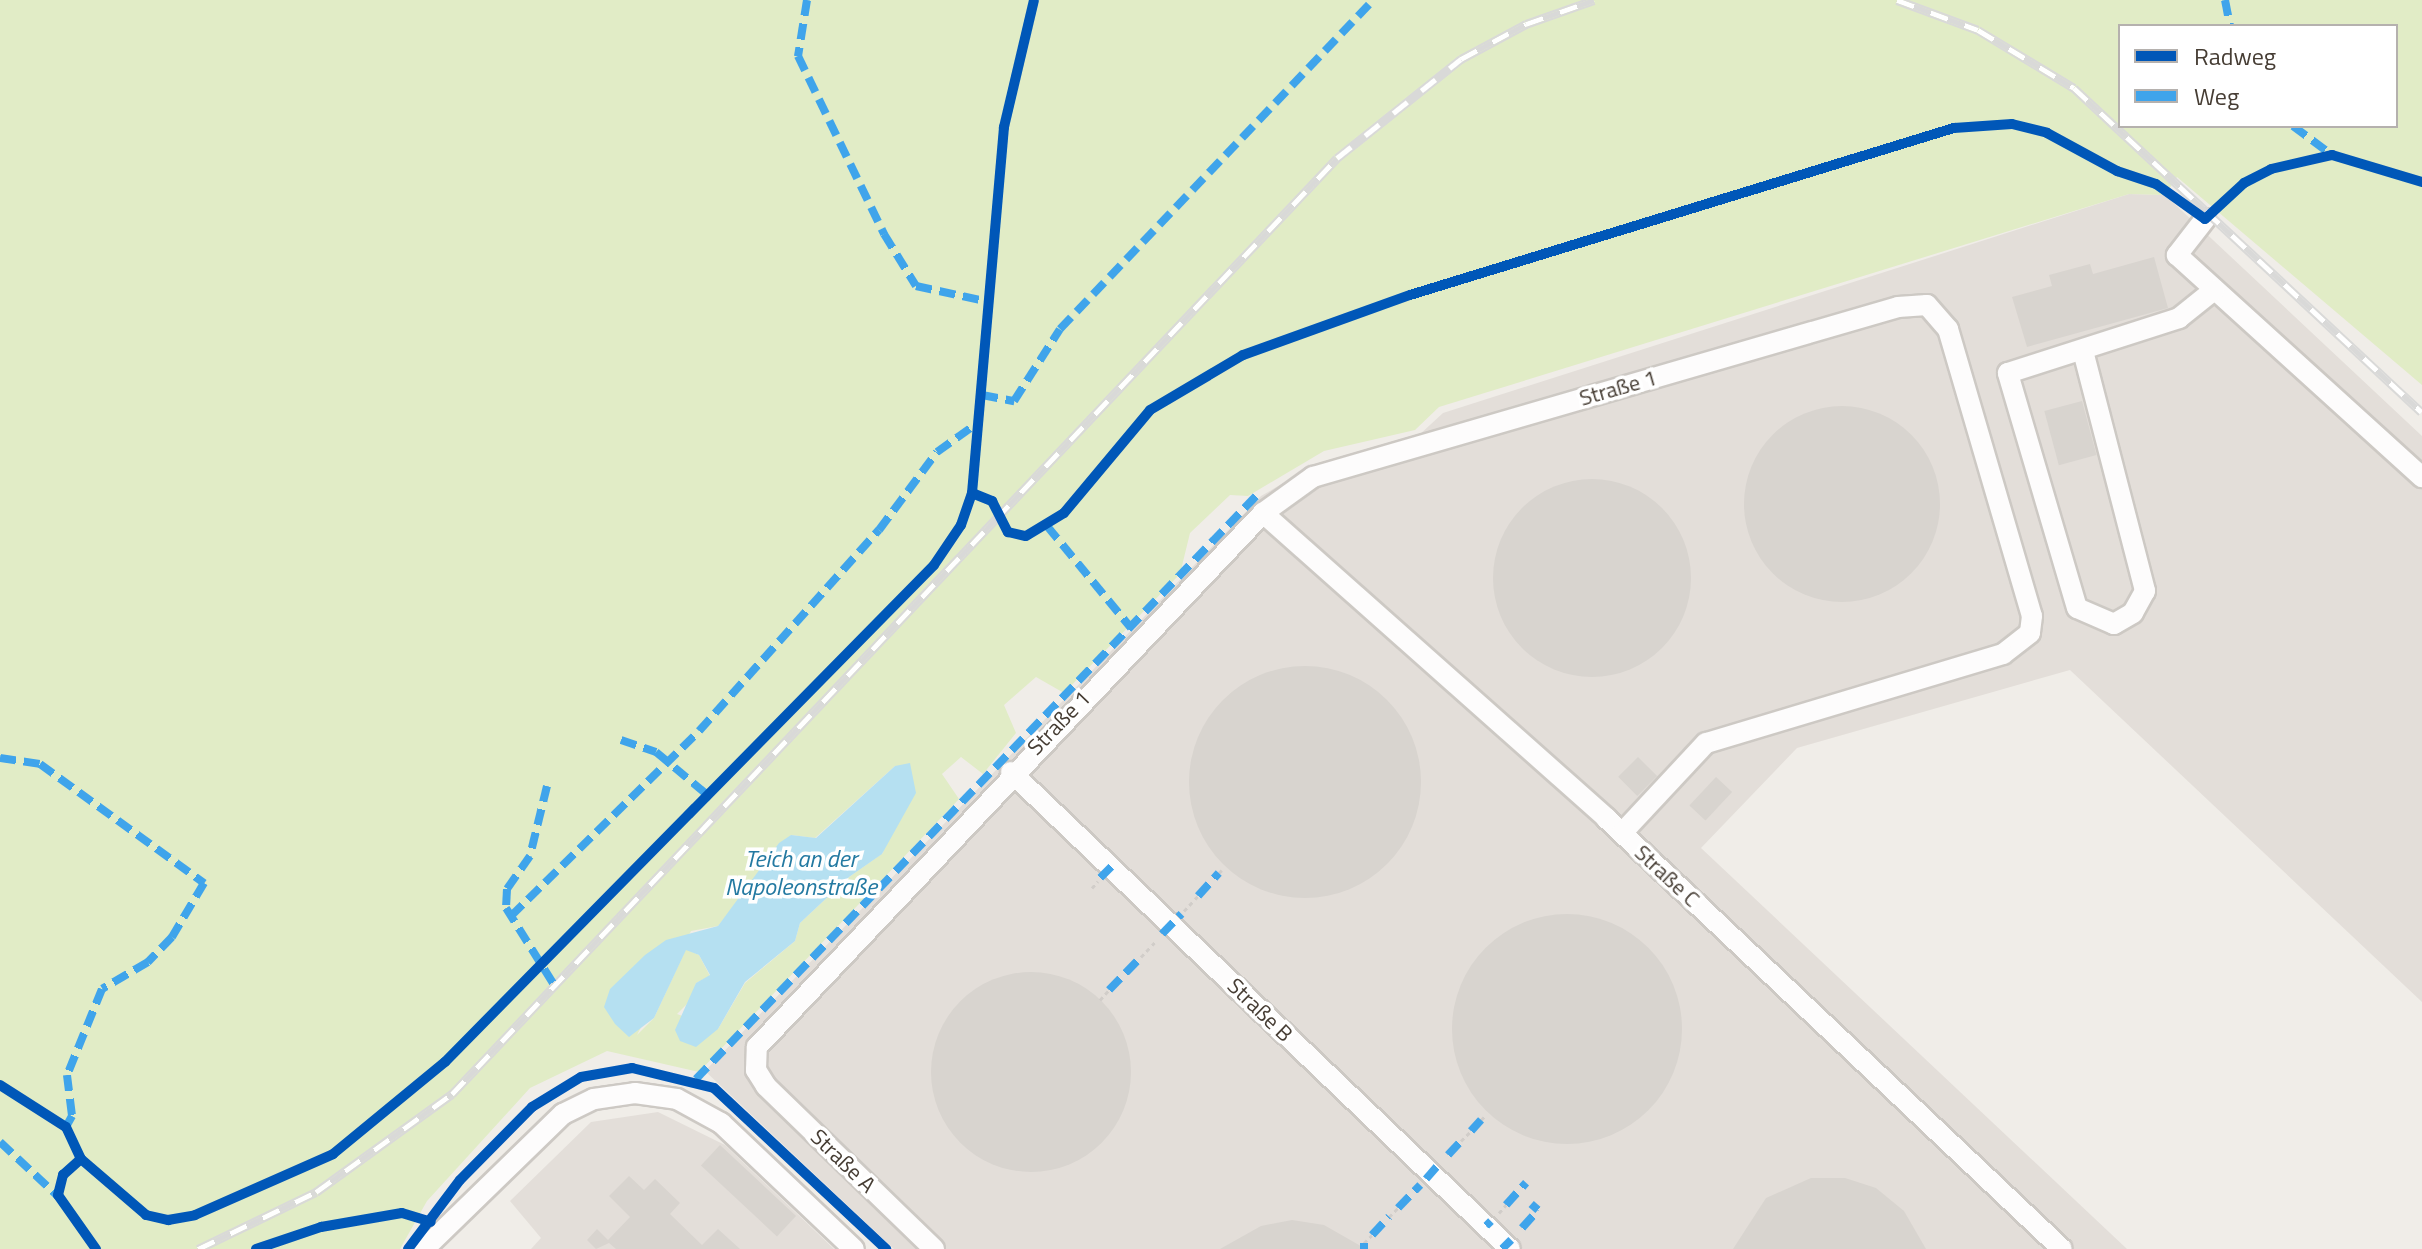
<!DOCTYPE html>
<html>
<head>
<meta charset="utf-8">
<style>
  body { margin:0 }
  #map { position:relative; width:2422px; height:1249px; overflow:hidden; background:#f0ede8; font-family:"Titillium Web",sans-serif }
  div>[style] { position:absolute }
  .industrial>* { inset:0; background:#e3ded9 }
  .green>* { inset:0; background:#e1ecc6 }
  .water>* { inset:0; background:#b5e0f1 }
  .building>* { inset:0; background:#d8d4cf; transform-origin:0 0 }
  .round { border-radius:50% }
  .path>* { height:3px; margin-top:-1.5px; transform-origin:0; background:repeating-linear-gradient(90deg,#d1cdc9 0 4px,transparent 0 8px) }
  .roads { filter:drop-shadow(2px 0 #cdc9c4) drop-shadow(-2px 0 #cdc9c4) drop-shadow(0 2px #cdc9c4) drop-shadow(0 -2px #cdc9c4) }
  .minor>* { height:20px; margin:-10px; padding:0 10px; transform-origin:10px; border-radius:10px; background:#fdfcfc }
  .rail>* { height:9px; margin-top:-4.5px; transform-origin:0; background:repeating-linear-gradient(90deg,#fff 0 18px,#d9d9d8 0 36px); box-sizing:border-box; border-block:2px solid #d9d9d8 }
  .quiet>* { height:8px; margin-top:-4px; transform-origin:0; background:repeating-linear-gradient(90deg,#3fa4eb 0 16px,transparent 0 24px) }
  .cycleway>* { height:10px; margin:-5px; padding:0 5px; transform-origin:5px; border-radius:5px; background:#0057b8 }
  span { translate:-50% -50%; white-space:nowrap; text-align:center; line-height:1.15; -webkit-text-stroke:7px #fff; paint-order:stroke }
  .street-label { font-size:22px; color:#463d34 }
  .water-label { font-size:24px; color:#2379a1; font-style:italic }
  .legend { position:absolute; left:2118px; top:24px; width:280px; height:104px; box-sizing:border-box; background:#fff; border:2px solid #b5b1ae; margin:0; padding:10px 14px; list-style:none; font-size:24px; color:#463d34 }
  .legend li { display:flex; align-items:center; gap:16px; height:40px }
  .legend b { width:40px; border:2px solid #b5b1ae }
</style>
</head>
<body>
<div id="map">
  <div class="industrial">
    <i style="clip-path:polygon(2129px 194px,2165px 195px,2422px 436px,2422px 1002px,2070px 670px,1797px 748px,1701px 848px,2127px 1249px,894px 1249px,705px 1071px,1261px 496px,1313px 466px,1418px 436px,1443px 413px)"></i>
    <i style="clip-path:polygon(658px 1112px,725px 1145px,834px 1249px,531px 1249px,541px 1238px,510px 1201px,591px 1122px)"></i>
  </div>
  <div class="green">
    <i style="clip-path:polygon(evenodd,0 0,2422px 0,2422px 385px,2177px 177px,2165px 195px,2129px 194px,1439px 407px,1415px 430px,1324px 451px,1248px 496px,1230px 495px,1190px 533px,1180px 574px,1064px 693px,1036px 677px,1004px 705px,1016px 733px,983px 774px,961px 757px,942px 774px,959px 799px,699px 1072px,607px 1051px,530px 1088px,427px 1201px,400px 1249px,0 1249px,0 0,2120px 26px,2396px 26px,2396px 126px,2120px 126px,2120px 26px,0 0,895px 766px,883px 853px,849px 877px,800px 923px,795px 941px,745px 983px,718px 1029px,677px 1014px,692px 999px,696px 983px,710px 976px,699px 955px,686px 949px,654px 1018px,637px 1035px,691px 931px,718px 926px,791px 835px,815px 838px,895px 766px)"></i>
  </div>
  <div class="water">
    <i style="clip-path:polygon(910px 763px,916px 793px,882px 854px,849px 877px,800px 923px,795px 941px,745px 982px,718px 1029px,696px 1047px,680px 1041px,675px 1030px,696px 983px,710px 975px,699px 955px,686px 950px,654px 1018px,629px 1037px,615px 1024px,604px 1007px,610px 989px,645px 955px,666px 940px,718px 926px,779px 843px,791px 835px,816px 838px,895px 766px)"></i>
  </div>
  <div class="building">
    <i style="clip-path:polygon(2154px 257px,2168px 308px,2027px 347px,2012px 297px,2052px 286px,2049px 275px,2090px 264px,2093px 274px)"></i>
    <i style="left:2082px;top:401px;width:56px;height:39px;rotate:75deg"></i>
    <i class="round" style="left:1744px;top:406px;width:196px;height:196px"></i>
    <i class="round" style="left:1493px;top:479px;width:198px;height:198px"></i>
    <i class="round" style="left:1189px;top:666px;width:232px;height:232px"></i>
    <i style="left:1638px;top:757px;width:27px;height:28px;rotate:45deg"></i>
    <i style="left:1716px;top:777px;width:22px;height:39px;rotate:43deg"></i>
    <i class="round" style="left:1452px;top:914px;width:230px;height:230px"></i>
    <i class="round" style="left:931px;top:972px;width:200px;height:200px"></i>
    <i style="left:720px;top:1145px;width:104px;height:28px;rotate:43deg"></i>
    <i style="clip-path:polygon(629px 1176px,644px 1190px,655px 1179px,680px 1203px,670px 1214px,702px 1245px,718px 1229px,740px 1249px,616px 1249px,609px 1243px,596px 1249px,587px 1240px,597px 1229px,608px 1240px,630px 1217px,609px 1196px)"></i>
    <i style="clip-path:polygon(1811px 1178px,1845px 1178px,1876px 1188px,1904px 1211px,1926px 1249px,1733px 1249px,1766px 1198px)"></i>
    <i style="clip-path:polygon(1292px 1220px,1324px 1225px,1366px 1249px,1220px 1249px,1261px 1226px)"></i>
  </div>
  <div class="path">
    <i style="left:1219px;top:873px;width:4px;rotate:-45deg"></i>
    <i style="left:1092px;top:888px;width:9px;rotate:-49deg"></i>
    <i style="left:1184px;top:911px;width:21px;rotate:-47deg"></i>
    <i style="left:1141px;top:957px;width:23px;rotate:-47deg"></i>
    <i style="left:1100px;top:1000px;width:13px;rotate:-48deg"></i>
    <i style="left:1481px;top:1120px;width:6px;rotate:-45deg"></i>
    <i style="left:1461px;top:1141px;width:14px;rotate:-45deg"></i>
    <i style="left:1499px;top:1213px;width:11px;rotate:-49deg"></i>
    <i style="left:1389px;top:1217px;width:13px;rotate:-45deg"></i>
    <i style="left:1364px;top:1243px;width:11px;rotate:-45deg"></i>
  </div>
  <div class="roads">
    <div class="minor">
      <i style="left:2205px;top:219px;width:46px;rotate:127.9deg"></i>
      <i style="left:2177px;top:255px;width:331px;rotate:42.2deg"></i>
      <i style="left:2083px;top:351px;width:248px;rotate:75.5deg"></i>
      <i style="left:2145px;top:591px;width:25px;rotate:119deg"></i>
      <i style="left:2133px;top:613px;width:22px;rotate:150deg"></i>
      <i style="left:2114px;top:624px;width:40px;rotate:-156.6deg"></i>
      <i style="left:2077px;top:608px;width:245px;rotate:-106.4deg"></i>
      <i style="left:2008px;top:373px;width:180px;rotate:-17.8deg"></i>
      <i style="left:2179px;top:318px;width:45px;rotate:-38.7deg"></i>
      <i style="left:1263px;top:513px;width:459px;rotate:41.6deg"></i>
      <i style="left:1606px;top:818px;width:627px;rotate:43.39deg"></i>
      <i style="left:1011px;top:772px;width:690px;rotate:43.71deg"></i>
      <i style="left:424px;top:1249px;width:194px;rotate:-44.2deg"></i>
      <i style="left:563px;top:1114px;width:34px;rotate:-26deg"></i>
      <i style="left:594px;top:1099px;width:41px;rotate:-8.3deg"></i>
      <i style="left:635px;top:1093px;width:42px;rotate:8.1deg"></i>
      <i style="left:677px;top:1099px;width:50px;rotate:28.6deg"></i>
      <i style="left:721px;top:1123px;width:183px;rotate:43.5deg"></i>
      <i style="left:934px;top:1249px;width:234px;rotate:-135.9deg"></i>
      <i style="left:766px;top:1086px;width:19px;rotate:-122deg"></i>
      <i style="left:756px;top:1070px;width:23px;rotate:-88deg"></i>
      <i style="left:757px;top:1047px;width:736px;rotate:-46.54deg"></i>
      <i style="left:1263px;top:513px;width:62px;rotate:-35.8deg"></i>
      <i style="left:1313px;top:477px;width:609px;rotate:-16.2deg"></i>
      <i style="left:1898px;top:307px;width:29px;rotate:-4deg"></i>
      <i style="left:1927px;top:305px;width:32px;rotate:49deg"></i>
      <i style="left:1948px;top:329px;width:299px;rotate:73.7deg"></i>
      <i style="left:2032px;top:616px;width:17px;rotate:97deg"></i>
      <i style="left:2030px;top:633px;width:34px;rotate:142deg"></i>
      <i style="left:2003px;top:654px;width:310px;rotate:163.3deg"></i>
      <i style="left:1706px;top:743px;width:123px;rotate:133deg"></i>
    </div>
  </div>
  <div class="rail">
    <i style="left:1897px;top:0;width:86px;rotate:20.3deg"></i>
    <i style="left:1978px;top:30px;width:112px;rotate:31.1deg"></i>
    <i style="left:2074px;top:88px;width:475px;rotate:43deg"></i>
    <i style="left:198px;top:1249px;width:131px;rotate:-25.8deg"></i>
    <i style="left:316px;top:1192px;width:168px;rotate:-35.8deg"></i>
    <i style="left:452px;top:1094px;width:1288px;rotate:-46.6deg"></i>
    <i style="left:1337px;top:158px;width:159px;rotate:-38.6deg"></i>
    <i style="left:1461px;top:59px;width:74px;rotate:-28.3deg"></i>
    <i style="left:1526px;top:24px;width:72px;rotate:-19.4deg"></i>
  </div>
  <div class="quiet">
    <i style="left:807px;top:0;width:57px;rotate:99.1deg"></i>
    <i style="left:798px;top:56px;width:198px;rotate:64.2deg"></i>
    <i style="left:884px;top:234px;width:61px;rotate:58.4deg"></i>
    <i style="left:916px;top:286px;width:71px;rotate:12.3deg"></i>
    <i style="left:2225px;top:0;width:26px;rotate:79deg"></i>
    <i style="left:2293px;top:126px;width:49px;rotate:36.6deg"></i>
    <i style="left:982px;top:395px;width:33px;rotate:11deg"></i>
    <i style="left:1014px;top:401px;width:85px;rotate:-57.4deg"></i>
    <i style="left:1060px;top:329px;width:454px;rotate:-46.4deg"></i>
    <i style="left:1047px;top:526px;width:132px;rotate:50.5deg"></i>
    <i style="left:621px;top:740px;width:37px;rotate:19deg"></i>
    <i style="left:656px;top:752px;width:72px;rotate:39.9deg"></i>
    <i style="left:0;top:758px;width:40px;rotate:8.5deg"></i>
    <i style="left:40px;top:764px;width:203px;rotate:36deg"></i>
    <i style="left:204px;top:883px;width:63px;rotate:120.7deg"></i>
    <i style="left:172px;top:937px;width:35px;rotate:134deg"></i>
    <i style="left:148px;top:962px;width:53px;rotate:149.6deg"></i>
    <i style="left:102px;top:989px;width:93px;rotate:112.1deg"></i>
    <i style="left:67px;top:1075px;width:41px;rotate:83deg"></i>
    <i style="left:72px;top:1116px;width:13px;rotate:119deg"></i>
    <i style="left:547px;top:786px;width:72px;rotate:103.7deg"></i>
    <i style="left:530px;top:856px;width:40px;rotate:124.9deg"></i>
    <i style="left:507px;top:889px;width:19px;rotate:93deg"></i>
    <i style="left:506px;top:908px;width:94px;rotate:58deg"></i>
    <i style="left:1100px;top:878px;width:23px;rotate:-45deg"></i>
    <i style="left:1198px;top:896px;width:31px;rotate:-48deg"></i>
    <i style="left:511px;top:916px;width:264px;rotate:-44.5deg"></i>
    <i style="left:699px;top:731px;width:270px;rotate:-48.2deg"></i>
    <i style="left:879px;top:530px;width:97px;rotate:-53.4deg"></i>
    <i style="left:937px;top:452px;width:52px;rotate:-35.5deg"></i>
    <i style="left:1162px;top:934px;width:28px;rotate:-46deg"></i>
    <i style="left:1109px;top:990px;width:46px;rotate:-45.9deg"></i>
    <i style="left:696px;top:1079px;width:811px;rotate:-46.15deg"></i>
    <i style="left:1471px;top:1131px;width:15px;rotate:-48deg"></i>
    <i style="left:0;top:1142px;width:85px;rotate:43.1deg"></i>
    <i style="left:1448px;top:1155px;width:19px;rotate:-47deg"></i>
    <i style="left:1426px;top:1179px;width:23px;rotate:-49deg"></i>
    <i style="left:1506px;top:1205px;width:30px;rotate:-48deg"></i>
    <i style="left:1398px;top:1208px;width:32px;rotate:-46deg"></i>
    <i style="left:1486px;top:1226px;width:7px;rotate:-45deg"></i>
    <i style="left:1522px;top:1228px;width:24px;rotate:-48deg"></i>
    <i style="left:1538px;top:1210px;width:9px;rotate:-139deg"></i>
    <i style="left:1372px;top:1235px;width:25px;rotate:-47deg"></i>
    <i style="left:1364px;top:1243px;width:6px;rotate:90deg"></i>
    <i style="left:1502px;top:1249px;width:13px;rotate:-45deg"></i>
  </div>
  <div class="cycleway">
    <i style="left:972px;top:493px;width:22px;rotate:22deg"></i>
    <i style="left:992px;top:501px;width:35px;rotate:63deg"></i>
    <i style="left:1008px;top:532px;width:18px;rotate:13deg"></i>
    <i style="left:1026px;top:536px;width:44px;rotate:-31.2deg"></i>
    <i style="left:1064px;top:513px;width:134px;rotate:-50.1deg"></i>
    <i style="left:1150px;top:410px;width:108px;rotate:-30.6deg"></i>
    <i style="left:1243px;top:355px;width:177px;rotate:-19.8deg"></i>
    <i style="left:1410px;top:295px;width:569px;rotate:-17.07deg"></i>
    <i style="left:1954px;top:128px;width:58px;rotate:-3.9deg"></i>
    <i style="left:2012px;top:124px;width:36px;rotate:14deg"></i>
    <i style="left:2047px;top:133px;width:80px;rotate:28.5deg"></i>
    <i style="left:2117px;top:171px;width:41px;rotate:18.4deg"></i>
    <i style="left:2156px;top:184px;width:60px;rotate:35.5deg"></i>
    <i style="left:2205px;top:219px;width:53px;rotate:-42.7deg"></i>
    <i style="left:2244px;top:183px;width:30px;rotate:-27deg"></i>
    <i style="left:2271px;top:169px;width:63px;rotate:-12.9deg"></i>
    <i style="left:2332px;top:155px;width:94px;rotate:16.7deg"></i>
    <i style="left:0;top:1085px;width:78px;rotate:32.5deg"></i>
    <i style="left:66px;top:1127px;width:35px;rotate:65deg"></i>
    <i style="left:96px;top:1249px;width:66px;rotate:-125.1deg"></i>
    <i style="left:58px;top:1195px;width:21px;rotate:-76deg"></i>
    <i style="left:63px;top:1175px;width:24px;rotate:-42deg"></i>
    <i style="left:81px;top:1159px;width:86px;rotate:40.7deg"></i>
    <i style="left:146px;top:1215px;width:23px;rotate:13deg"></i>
    <i style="left:168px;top:1220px;width:27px;rotate:-10deg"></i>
    <i style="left:195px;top:1215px;width:151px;rotate:-23.8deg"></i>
    <i style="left:333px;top:1154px;width:145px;rotate:-39.4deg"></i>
    <i style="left:445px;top:1062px;width:697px;rotate:-45.46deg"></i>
    <i style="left:934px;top:565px;width:48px;rotate:-56deg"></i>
    <i style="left:961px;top:525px;width:34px;rotate:-71deg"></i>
    <i style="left:972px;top:493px;width:367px;rotate:-85deg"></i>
    <i style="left:1004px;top:127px;width:130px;rotate:-76.7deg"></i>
    <i style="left:256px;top:1249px;width:69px;rotate:-18.7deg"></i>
    <i style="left:321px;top:1227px;width:82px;rotate:-9.8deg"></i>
    <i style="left:402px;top:1213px;width:30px;rotate:17deg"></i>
    <i style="left:408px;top:1249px;width:86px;rotate:-53deg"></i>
    <i style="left:460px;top:1180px;width:103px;rotate:-45.4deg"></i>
    <i style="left:532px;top:1107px;width:57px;rotate:-31.5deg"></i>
    <i style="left:581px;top:1077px;width:52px;rotate:-10deg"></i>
    <i style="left:632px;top:1068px;width:84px;rotate:13.7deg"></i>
    <i style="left:714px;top:1088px;width:236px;rotate:43.1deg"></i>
  </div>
  <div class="street-label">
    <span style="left:1618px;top:388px;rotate:-16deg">Straße 1</span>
    <span style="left:1059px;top:723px;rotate:-46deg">Straße 1</span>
    <span style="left:1667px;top:876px;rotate:43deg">Straße C</span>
    <span style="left:1260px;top:1010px;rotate:44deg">Straße B</span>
    <span style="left:843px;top:1161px;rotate:44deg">Straße A</span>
  </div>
  <div class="water-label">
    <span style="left:801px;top:873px">Teich an der<br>Napoleonstraße</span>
  </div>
  <ul class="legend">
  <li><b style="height:10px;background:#0057b8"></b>Radweg</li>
  <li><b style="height:10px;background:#3fa4eb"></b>Weg</li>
  </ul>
</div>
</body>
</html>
